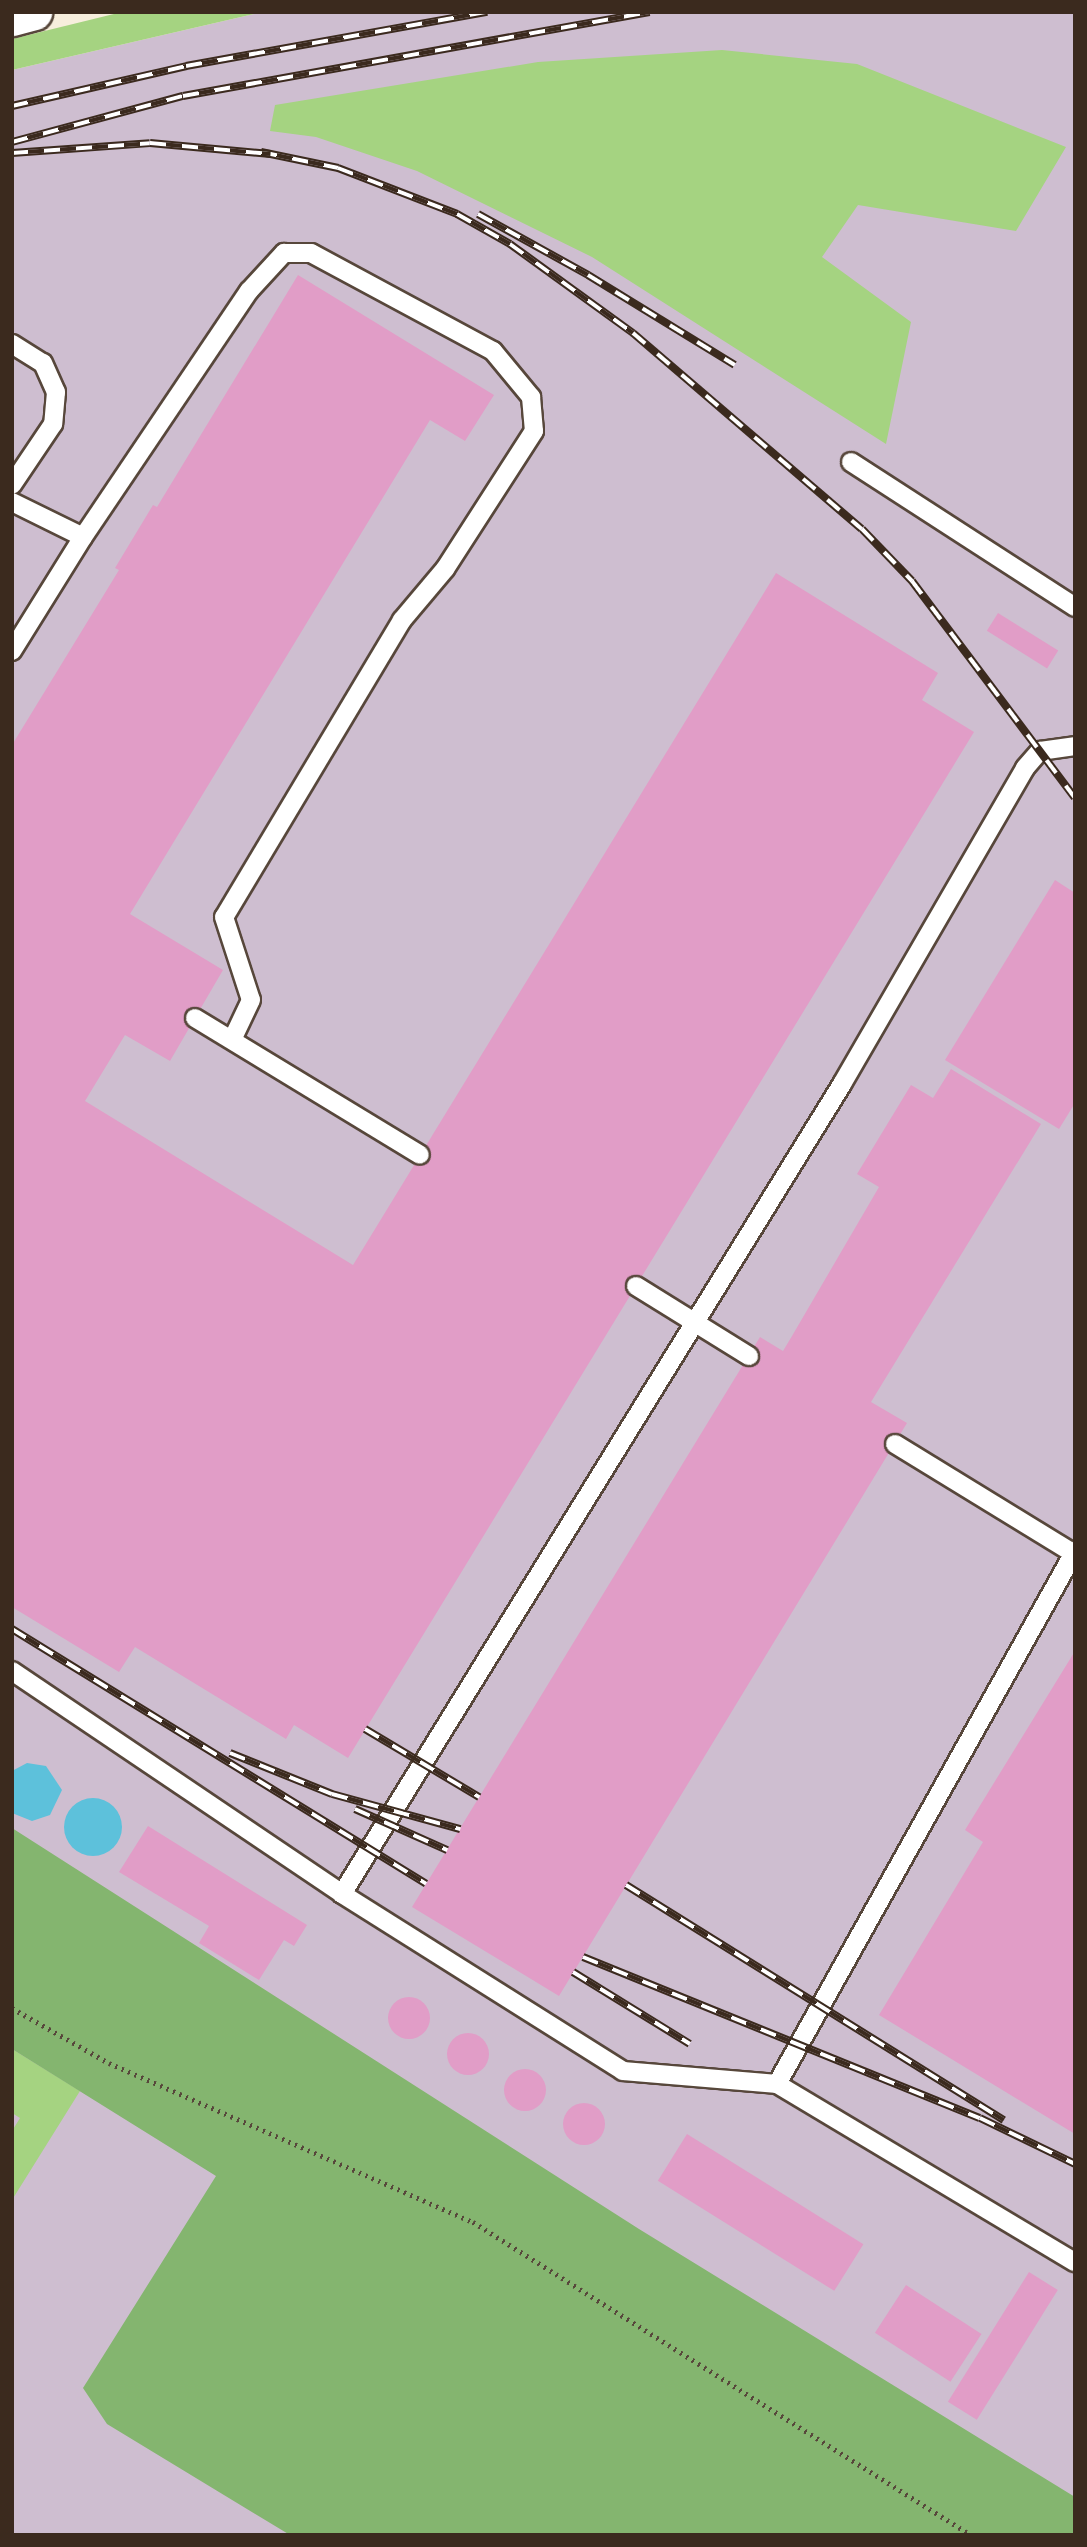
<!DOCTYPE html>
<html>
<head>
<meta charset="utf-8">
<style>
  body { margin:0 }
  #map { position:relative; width:1087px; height:2547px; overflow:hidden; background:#f7eedd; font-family:Dekko,sans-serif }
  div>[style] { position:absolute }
  .industrial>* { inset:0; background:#cebed0 }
  .green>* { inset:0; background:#a5d381 }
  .forest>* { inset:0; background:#84b56f }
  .water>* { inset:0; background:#5dc1db }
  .round { border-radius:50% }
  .building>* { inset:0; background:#e19dc7; transform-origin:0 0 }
  .path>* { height:4.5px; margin-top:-2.25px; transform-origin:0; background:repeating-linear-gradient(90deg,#57473b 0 2px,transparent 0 7px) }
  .roads { filter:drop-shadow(2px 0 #57473b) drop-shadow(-2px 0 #57473b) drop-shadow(0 2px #57473b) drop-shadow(0 -2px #57473b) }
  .service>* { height:18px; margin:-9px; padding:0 9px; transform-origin:9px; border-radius:9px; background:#fff }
  .minor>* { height:35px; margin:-17.5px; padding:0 17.5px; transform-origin:17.5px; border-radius:17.5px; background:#fff }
  .rail>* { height:8px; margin-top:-4px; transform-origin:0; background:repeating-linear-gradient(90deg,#fff 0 16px,#3b2a1e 0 32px); box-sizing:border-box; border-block:2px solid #3b2a1e }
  span { translate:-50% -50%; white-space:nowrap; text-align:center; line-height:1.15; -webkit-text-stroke:7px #fff; paint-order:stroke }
  .frame { position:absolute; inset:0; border:14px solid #3b2a1e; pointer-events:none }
</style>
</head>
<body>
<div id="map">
  <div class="industrial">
    <i style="clip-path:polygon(262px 12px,1075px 12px,1075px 2535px,12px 2535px,12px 70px)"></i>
  </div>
  <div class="green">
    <i style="clip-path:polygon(122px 12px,262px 12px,12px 70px,12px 39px)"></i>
    <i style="clip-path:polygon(722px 50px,857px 64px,1066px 147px,1016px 231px,858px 205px,822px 257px,911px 322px,886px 444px,592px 257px,417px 171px,316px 137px,270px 131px,275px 105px,538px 62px)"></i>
    <i style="clip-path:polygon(12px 2049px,80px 2091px,12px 2200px,12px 2131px,20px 2118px,12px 2113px)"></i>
  </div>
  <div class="forest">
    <i style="clip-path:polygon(12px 1828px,639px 2229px,1075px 2497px,1075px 2535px,290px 2535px,107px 2424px,83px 2388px,216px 2176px,12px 2049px)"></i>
  </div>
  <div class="water">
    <i style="clip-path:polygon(27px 1763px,46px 1766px,62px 1790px,50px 1815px,32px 1821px,12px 1813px,12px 1771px)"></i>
    <i class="round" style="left:64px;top:1798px;width:58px;height:58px"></i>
  </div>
  <div class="building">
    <i style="clip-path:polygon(298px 275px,494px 395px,465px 441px,430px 420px,130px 914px,223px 970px,170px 1061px,125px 1035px,85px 1101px,353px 1265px,776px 573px,938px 673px,922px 700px,974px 732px,348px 1758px,294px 1725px,286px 1739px,135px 1647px,119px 1672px,12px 1607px,12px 745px,119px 570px,115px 568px,153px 505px,157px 507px)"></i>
    <i style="left:998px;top:613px;width:71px;height:21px;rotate:32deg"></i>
    <i style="clip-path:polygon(1055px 880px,1075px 893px,1075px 1103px,1059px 1129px,945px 1060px)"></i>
    <i style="clip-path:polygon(951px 1069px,1041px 1124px,871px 1402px,907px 1423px,559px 1996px,412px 1907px,760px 1337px,783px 1351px,792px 1336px,879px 1187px,857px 1174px,911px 1085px,933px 1098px)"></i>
    <i style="clip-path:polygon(1075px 1651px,1075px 2134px,879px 2015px,983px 1842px,965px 1830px)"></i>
    <i style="clip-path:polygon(148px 1826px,307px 1925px,294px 1946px,284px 1940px,259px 1980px,199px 1943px,209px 1926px,119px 1872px)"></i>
    <i class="round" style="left:388px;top:1997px;width:42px;height:42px"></i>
    <i class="round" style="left:447px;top:2033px;width:42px;height:42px"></i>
    <i class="round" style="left:504px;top:2069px;width:42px;height:42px"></i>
    <i class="round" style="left:563px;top:2103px;width:42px;height:42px"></i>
    <i style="left:687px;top:2134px;width:208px;height:55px;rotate:32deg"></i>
    <i style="left:1029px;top:2272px;width:34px;height:153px;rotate:32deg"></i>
    <i style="left:906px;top:2285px;width:90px;height:57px;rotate:33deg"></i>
  </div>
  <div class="path">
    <i style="left:12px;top:2008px;width:112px;rotate:29.6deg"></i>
    <i style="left:109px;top:2063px;width:397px;rotate:23.6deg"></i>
    <i style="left:473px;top:2222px;width:588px;rotate:32.15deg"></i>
  </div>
  <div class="roads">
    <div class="service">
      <i style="left:12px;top:344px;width:36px;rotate:32deg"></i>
      <i style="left:43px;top:363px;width:32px;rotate:66deg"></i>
      <i style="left:56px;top:392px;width:32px;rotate:95deg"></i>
      <i style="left:53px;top:424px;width:73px;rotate:123.9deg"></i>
      <i style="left:851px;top:462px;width:267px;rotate:32.9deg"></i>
      <i style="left:12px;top:502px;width:79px;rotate:26.2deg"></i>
      <i style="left:12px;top:651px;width:134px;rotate:-58.1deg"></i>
      <i style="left:83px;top:537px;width:297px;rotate:-56deg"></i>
      <i style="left:249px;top:291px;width:52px;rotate:-47.4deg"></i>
      <i style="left:284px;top:253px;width:27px"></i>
      <i style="left:311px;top:253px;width:207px;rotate:28.3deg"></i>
      <i style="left:493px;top:351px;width:60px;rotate:50.4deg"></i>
      <i style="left:531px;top:397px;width:34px;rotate:85deg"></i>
      <i style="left:534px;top:431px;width:164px;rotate:122.8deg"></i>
      <i style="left:445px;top:569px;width:67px;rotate:130.1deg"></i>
      <i style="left:402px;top:620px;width:346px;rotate:120.9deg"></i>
      <i style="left:224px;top:917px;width:87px;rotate:72deg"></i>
      <i style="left:251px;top:1000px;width:44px;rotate:115.4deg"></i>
      <i style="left:195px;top:1018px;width:263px;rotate:31.3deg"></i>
      <i style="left:636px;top:1286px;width:133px;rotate:31.8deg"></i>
      <i style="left:895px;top:1444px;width:209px;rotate:31.5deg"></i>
      <i style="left:12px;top:1671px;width:398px;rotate:34deg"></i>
      <i style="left:342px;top:1894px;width:332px;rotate:32.2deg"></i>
      <i style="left:623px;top:2071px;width:155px;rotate:4.8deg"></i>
      <i style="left:777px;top:2084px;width:347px;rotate:30.9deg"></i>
      <i style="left:342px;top:1894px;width:952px;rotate:-58.31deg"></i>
      <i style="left:842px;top:1084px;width:365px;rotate:-59.9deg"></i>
      <i style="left:1025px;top:768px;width:23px;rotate:-49deg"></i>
      <i style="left:1040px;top:751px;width:35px;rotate:-8deg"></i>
      <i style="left:777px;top:2084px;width:611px;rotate:-60.79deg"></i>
    </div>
    <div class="minor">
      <i style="left:12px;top:18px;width:23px;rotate:-15deg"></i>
    </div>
  </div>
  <div class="rail">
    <i style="left:12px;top:106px;width:179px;rotate:-12.9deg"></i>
    <i style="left:186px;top:66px;width:306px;rotate:-10.2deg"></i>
    <i style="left:12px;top:142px;width:177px;rotate:-15.1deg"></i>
    <i style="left:183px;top:96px;width:474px;rotate:-10.2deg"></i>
    <i style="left:261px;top:152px;width:79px;rotate:11.7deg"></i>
    <i style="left:338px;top:168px;width:128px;rotate:21.1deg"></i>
    <i style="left:457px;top:214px;width:61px;rotate:29.5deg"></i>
    <i style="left:510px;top:244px;width:152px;rotate:35.9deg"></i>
    <i style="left:633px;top:333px;width:301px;rotate:40.6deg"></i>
    <i style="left:862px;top:529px;width:72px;rotate:46.1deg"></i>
    <i style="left:912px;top:581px;width:271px;rotate:53.1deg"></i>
    <i style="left:12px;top:153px;width:138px;rotate:-4.1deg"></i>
    <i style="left:150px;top:143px;width:121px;rotate:5.2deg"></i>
    <i style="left:478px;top:214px;width:126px;rotate:29deg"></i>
    <i style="left:588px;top:275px;width:172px;rotate:31.5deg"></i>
    <i style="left:12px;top:1629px;width:486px;rotate:31.6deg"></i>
    <i style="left:365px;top:1729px;width:133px;rotate:30.8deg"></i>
    <i style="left:230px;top:1753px;width:110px;rotate:21.9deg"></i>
    <i style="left:332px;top:1794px;width:133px;rotate:15.3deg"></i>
    <i style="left:355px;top:1809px;width:101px;rotate:24deg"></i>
    <i style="left:626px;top:1885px;width:445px;rotate:31.9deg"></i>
    <i style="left:583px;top:1957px;width:428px;rotate:22.1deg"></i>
    <i style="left:980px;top:2118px;width:106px;rotate:25.8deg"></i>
    <i style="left:573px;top:1972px;width:137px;rotate:31.6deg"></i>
  </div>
  <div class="frame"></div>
</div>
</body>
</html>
